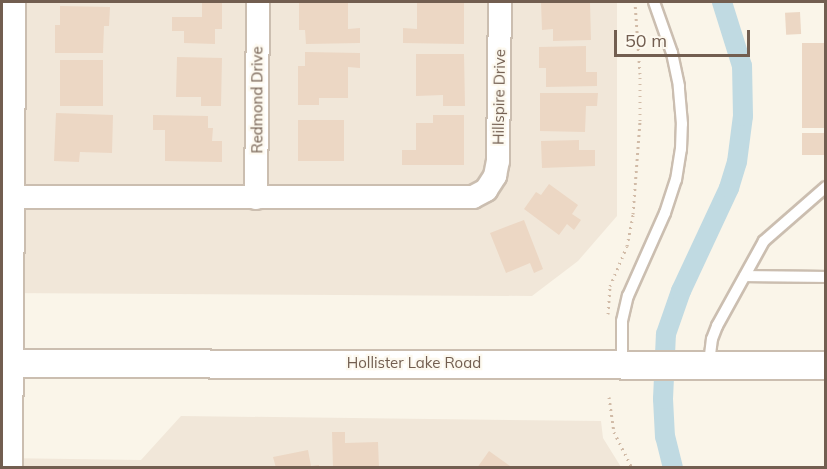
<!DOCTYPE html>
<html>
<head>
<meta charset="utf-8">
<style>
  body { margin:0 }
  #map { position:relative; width:827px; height:469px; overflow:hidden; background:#faf5e9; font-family:Mulish,sans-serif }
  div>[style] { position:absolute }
  .residential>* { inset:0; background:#f1e7d9 }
  .canal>* { height:20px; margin:-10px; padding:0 10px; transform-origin:10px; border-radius:10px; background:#c0dae2 }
  .building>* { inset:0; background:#ecd7c4; transform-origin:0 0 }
  .path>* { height:3px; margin-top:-1.5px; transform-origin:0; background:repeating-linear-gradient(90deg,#d1bba7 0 1.5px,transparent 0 6px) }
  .roads { filter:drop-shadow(2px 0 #cbbeb0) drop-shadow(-2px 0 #cbbeb0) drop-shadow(0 2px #cbbeb0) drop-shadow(0 -2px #cbbeb0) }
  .service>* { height:10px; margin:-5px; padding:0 5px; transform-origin:5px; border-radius:5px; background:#fff }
  .minor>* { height:22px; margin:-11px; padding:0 11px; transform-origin:11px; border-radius:11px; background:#fff }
  .tertiary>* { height:27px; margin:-13.5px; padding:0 13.5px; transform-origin:13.5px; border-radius:13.5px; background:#fff }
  span { translate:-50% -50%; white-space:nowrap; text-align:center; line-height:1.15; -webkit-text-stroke:4.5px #fdf9ef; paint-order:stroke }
  .street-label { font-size:15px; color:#725e50 }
  .frame { position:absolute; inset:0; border:3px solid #725e50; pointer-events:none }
  .scale { position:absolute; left:614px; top:30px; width:136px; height:27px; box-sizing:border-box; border:3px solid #725e50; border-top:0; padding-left:8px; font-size:18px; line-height:21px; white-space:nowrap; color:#725e50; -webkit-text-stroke:4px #fdf9ef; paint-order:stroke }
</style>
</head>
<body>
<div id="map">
  <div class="residential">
    <i style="clip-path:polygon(2px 2px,617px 2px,617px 216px,578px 261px,532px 296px,2px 293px)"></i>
    <i style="clip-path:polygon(181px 416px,601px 421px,603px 438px,621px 467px,2px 468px,2px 458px,141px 460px)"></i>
  </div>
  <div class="canal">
    <i style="left:673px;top:468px;width:32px;rotate:-104deg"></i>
    <i style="left:665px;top:437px;width:38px;rotate:-93deg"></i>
    <i style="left:663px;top:399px;width:65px;rotate:-87.4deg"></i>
    <i style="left:666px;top:334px;width:46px;rotate:-70.8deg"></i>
    <i style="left:681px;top:291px;width:114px;rotate:-65deg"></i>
    <i style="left:729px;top:188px;width:27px;rotate:-73deg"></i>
    <i style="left:737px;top:162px;width:46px;rotate:-82.6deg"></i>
    <i style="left:743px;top:116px;width:50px;rotate:-91.1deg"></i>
    <i style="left:742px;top:66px;width:67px;rotate:-107.4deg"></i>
  </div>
  <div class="building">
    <i style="clip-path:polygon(299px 2px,348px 2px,348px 29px,360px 28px,360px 43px,306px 44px,305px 30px,299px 30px)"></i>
    <i style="clip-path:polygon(417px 2px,464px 2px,464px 44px,403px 43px,403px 28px,417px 29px)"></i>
    <i style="clip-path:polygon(541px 2px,590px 2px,591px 40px,553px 41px,553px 29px,542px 30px)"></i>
    <i style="clip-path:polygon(202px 3px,222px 3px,222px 29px,215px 29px,215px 44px,184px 43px,184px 31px,172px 31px,172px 17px,202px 17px)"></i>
    <i style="clip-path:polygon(60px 6px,110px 7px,109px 26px,104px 26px,103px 53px,55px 53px,55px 25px,60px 25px)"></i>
    <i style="left:800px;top:12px;width:22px;height:15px;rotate:87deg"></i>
    <i style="left:802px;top:43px;width:24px;height:85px"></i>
    <i style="clip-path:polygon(586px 46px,586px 72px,597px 72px,597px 86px,546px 87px,546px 68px,539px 68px,539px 47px)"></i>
    <i style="clip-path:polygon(305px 52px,360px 53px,360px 68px,348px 67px,348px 98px,319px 98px,319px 105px,298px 105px,298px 66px,305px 66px)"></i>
    <i style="clip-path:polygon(416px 54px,464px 54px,465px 106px,443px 106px,443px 95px,416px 96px)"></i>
    <i style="clip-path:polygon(177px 57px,222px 58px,221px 106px,201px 106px,201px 97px,176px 97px)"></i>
    <i style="left:60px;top:60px;width:43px;height:46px"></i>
    <i style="clip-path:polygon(540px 93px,598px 93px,597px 106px,586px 106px,585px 132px,540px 131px)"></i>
    <i style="clip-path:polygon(56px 113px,113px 115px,112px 153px,80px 152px,79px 162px,54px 161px)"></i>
    <i style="clip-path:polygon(153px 115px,208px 116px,208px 128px,213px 128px,212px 141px,222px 141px,222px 162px,165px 161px,165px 130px,153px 130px)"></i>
    <i style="clip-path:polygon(433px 115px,464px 115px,464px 165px,402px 165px,402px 150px,416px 150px,416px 123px,433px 123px)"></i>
    <i style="left:298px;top:120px;width:46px;height:41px"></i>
    <i style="left:802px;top:133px;width:24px;height:22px"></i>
    <i style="clip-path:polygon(579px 140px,579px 150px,595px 150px,595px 166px,542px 168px,541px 141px)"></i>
    <i style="clip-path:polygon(549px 184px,578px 205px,572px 214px,581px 220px,574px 230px,567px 224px,559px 235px,524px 209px,536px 192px,541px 195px)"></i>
    <i style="clip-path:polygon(524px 220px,543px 269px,534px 273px,530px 263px,506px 273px,490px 233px)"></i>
    <i style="clip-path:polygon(332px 432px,345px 432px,345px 443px,378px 442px,379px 468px,333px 468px)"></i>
    <i style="clip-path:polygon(308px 450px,311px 466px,319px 465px,319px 468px,276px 468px,273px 457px)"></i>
    <i style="clip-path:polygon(489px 451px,513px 468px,477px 468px)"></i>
  </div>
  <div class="path">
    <i style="left:608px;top:314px;width:28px;rotate:-86deg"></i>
    <i style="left:610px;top:286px;width:43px;rotate:-67deg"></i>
    <i style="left:627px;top:246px;width:33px;rotate:-79deg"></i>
    <i style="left:633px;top:214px;width:93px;rotate:-85.7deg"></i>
    <i style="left:640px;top:121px;width:47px;rotate:-90deg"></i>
    <i style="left:640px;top:74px;width:72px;rotate:-94deg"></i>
    <i style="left:609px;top:397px;width:35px;rotate:82deg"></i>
    <i style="left:614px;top:432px;width:40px;rotate:63.4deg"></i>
  </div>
  <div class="roads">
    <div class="service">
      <i style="left:745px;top:276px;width:81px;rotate:0.7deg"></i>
      <i style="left:622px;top:363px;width:42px;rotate:-90deg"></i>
      <i style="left:622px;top:321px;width:26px;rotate:-77deg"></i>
      <i style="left:628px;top:296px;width:91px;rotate:-66deg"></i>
      <i style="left:665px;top:213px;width:35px;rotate:-72deg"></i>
      <i style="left:676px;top:180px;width:31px;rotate:-81deg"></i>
      <i style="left:681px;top:149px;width:25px;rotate:-88deg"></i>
      <i style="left:682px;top:124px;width:38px;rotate:-95deg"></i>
      <i style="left:679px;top:86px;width:34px;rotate:-102deg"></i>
      <i style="left:672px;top:53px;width:54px;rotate:-109.4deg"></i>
      <i style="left:709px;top:363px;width:24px;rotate:-83deg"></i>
      <i style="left:712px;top:339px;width:14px;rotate:-69deg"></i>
      <i style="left:717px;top:326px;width:97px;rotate:-61.1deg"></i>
      <i style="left:764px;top:241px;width:82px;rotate:-41.1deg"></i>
    </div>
    <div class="minor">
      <i style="left:2px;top:197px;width:471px"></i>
      <i style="left:473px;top:197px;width:15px;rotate:-28deg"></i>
      <i style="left:486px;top:190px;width:17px;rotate:-57deg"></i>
      <i style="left:495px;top:176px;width:15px;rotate:-79deg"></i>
      <i style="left:498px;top:161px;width:159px;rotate:-89.3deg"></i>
      <i style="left:256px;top:198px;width:196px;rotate:-89.4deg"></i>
      <i style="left:11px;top:468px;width:466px;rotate:-89.6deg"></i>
    </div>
    <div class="tertiary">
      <i style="left:2px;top:363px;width:824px;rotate:0.14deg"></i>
    </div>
  </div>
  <div class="street-label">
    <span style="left:499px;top:97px;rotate:-89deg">Hillspire Drive</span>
    <span style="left:257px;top:100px;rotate:-90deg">Redmond Drive</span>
    <span style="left:414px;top:363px">Hollister Lake Road</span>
  </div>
  <div class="frame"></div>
  <div class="scale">50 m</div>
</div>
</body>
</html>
